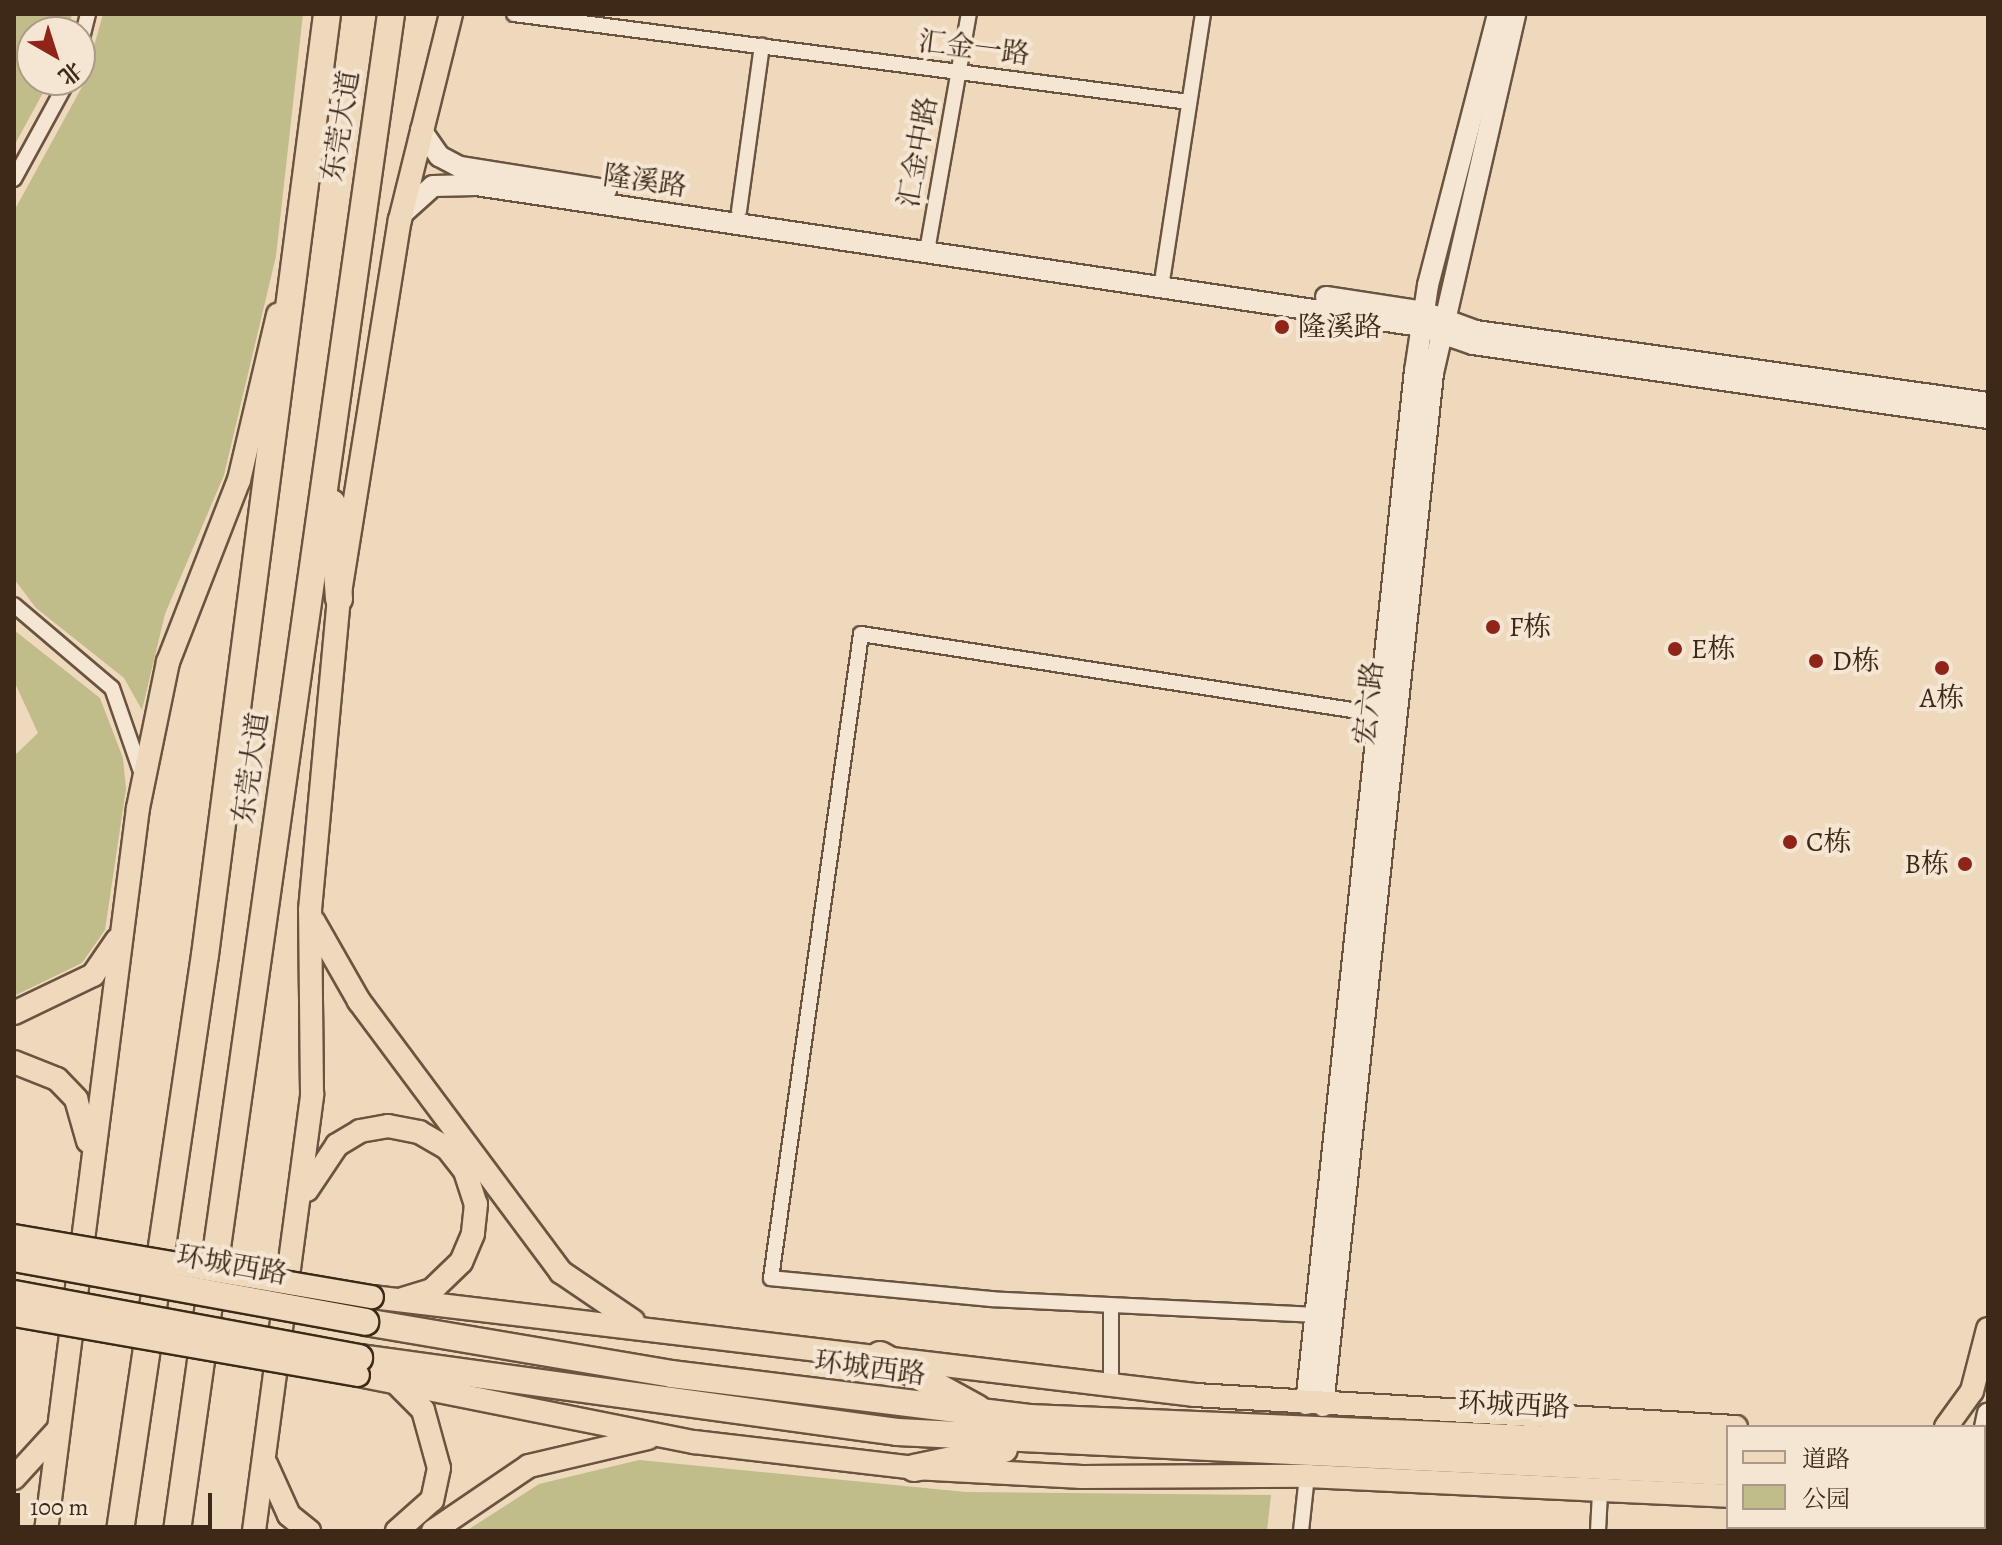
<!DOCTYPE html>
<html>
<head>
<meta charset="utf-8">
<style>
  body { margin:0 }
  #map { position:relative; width:2002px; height:1545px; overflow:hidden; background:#efd9bc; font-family:Alegreya,"Noto Serif SC",serif }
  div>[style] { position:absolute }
  .green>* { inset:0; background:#c1bd8b }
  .roads { filter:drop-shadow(2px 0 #6a5440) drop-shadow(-2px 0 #6a5440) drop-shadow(0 2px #6a5440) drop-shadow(0 -2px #6a5440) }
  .street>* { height:14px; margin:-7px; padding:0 7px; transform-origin:7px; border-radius:7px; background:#f5e6d3 }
  .secondary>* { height:20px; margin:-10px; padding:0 10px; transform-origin:10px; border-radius:10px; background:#f5e6d3 }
  .primary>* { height:22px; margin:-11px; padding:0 11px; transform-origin:11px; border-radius:11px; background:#efd9bc }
  .highway>* { height:26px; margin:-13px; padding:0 13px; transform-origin:13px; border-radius:13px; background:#efd9bc }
  .bridges { filter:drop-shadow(2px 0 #3e2817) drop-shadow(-2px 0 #3e2817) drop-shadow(0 2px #3e2817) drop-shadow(0 -2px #3e2817) }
  .secondary-bridge>* { height:20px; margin:-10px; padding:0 10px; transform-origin:10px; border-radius:10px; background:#f5e6d3 }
  .primary-bridge>* { height:22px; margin:-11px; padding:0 11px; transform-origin:11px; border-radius:11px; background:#efd9bc }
  .highway-bridge>* { height:26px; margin:-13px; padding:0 13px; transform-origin:13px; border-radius:13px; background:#efd9bc }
  .dots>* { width:22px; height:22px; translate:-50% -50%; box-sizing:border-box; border:4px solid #f5e6d3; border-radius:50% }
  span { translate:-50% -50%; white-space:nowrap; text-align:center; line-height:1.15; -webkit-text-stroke:8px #f5e6d3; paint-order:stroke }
  .street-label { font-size:28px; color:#3e2817 }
  .poi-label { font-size:28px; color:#3e2817 }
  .left { translate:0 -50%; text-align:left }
  .right { translate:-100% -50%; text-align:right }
  .frame { position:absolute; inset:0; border:16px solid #3e2817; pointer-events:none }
  .legend { position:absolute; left:1726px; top:1425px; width:260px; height:104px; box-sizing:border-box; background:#f5e6d3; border:2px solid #ac9a88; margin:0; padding:10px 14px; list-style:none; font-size:24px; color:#3e2817 }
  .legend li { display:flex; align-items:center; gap:16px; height:40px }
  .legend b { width:40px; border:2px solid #ac9a88 }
  .north { position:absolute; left:16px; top:16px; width:80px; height:80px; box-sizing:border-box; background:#f5e6d3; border:2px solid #ac9a88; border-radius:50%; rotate:141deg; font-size:22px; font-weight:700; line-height:32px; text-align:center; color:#3e2817 }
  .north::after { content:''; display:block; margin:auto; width:28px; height:36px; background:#8f2418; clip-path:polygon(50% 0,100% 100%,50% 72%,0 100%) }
  .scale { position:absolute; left:16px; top:1493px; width:196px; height:36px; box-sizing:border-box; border:4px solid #3e2817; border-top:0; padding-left:10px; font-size:24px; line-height:28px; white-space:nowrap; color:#3e2817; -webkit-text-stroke:6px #f5e6d3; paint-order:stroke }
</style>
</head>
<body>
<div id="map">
  <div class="green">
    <i style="clip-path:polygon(14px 14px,72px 14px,68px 32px,32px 32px,32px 80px,50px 80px,14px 146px)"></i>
    <i style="clip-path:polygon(103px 14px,303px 14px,276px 256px,224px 475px,165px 614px,142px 710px,124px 678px,36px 608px,14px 579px,14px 211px,83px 85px)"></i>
    <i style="clip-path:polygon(14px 630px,100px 698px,123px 758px,126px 789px,105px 930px,82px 963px,14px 996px,14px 756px,38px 733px,14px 681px)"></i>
    <i style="clip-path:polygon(639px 1460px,966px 1492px,1271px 1495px,1267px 1531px,466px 1531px,539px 1484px)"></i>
  </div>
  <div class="roads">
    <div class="street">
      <i style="left:514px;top:14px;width:681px;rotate:7.43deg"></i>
      <i style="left:80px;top:46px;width:33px;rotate:-76deg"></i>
      <i style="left:14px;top:179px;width:113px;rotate:-61.4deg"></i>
      <i style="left:739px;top:211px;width:167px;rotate:-82.1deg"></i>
      <i style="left:927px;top:251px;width:241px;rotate:-80deg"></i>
      <i style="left:1163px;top:275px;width:264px;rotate:-81.3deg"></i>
      <i style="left:14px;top:605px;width:128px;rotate:40.3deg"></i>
      <i style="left:112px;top:688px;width:86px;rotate:70.9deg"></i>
      <i style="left:1315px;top:1315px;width:323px;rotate:-177.2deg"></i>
      <i style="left:992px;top:1299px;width:222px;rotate:-174.6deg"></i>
      <i style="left:771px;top:1278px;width:650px;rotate:-82.04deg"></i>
      <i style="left:861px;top:634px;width:523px;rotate:8.8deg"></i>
      <i style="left:1111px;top:1383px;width:76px;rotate:-90deg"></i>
      <i style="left:1301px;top:1531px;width:55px;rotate:-83.8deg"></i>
      <i style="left:1598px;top:1531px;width:39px;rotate:-87deg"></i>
    </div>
    <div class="secondary">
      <i style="left:421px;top:130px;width:32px;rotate:55deg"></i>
      <i style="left:439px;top:156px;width:24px;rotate:28deg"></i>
      <i style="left:460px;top:167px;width:148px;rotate:9deg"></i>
      <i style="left:403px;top:213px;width:40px;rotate:-42deg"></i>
      <i style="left:433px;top:186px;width:43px;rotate:-1.3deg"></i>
      <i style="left:476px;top:185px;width:955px;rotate:8.49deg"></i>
      <i style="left:1421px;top:326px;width:55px;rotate:19.1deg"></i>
      <i style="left:1473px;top:344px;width:520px;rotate:8.18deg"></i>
      <i style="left:1326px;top:297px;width:99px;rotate:8.7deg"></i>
      <i style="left:1424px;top:312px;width:55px;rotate:20.1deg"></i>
      <i style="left:1476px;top:331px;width:517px;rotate:8deg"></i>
      <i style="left:1306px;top:1404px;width:1039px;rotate:-83.98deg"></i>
      <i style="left:1415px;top:371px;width:87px;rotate:-81.4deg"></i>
      <i style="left:1428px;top:285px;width:280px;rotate:-75.5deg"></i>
      <i style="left:1323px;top:1406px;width:1039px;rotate:-83.92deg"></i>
      <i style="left:1433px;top:373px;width:368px;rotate:-77.1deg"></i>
      <i style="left:1984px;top:1432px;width:19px;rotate:-78deg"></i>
      <i style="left:1968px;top:1531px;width:4px;rotate:-90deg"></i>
    </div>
    <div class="primary">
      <i style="left:314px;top:922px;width:91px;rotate:60.3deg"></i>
      <i style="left:359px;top:1001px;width:338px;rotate:53.3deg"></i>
      <i style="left:561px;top:1272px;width:87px;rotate:34.2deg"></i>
      <i style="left:14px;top:1013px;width:88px;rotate:-25.7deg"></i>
      <i style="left:93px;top:975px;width:42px;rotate:-55.6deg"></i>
      <i style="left:14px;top:1062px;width:46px;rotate:21.6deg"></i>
      <i style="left:57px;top:1079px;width:28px;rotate:46deg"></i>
      <i style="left:76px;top:1099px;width:44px;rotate:74.1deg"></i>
      <i style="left:307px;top:1190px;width:54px;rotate:-56.3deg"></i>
      <i style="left:337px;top:1145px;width:27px;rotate:-31deg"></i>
      <i style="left:360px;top:1131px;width:28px;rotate:-10deg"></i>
      <i style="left:388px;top:1126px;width:32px;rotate:11deg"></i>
      <i style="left:419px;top:1132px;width:32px;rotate:30deg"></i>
      <i style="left:447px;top:1148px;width:29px;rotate:52deg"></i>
      <i style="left:465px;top:1171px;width:35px;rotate:72deg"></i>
      <i style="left:476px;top:1204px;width:30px;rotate:96deg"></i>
      <i style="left:473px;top:1234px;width:30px;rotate:113deg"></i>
      <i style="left:461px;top:1262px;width:40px;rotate:136deg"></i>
      <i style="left:432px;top:1290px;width:30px;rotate:163deg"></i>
      <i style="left:372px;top:1297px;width:829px;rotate:6.79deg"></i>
      <i style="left:1195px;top:1395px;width:542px;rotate:3.39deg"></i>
      <i style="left:358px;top:1375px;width:343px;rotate:11.3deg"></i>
      <i style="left:694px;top:1442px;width:222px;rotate:6.7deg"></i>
      <i style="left:914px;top:1468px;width:168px;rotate:3.1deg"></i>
      <i style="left:1082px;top:1477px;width:225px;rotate:-0.3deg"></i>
      <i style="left:1307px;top:1476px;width:421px;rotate:2.7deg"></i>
      <i style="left:396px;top:1383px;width:38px;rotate:45deg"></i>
      <i style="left:423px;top:1410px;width:60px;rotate:74.6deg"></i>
      <i style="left:439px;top:1468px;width:33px;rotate:102deg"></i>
      <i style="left:432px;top:1500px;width:47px;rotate:138.5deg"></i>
      <i style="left:1946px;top:1427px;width:44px;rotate:-54.2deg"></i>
      <i style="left:1972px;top:1391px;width:64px;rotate:-75.5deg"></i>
      <i style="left:1984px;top:1435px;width:4px"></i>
      <i style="left:266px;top:1464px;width:56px;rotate:65.7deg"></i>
      <i style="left:289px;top:1515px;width:26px;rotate:39deg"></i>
      <i style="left:14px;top:1478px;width:62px;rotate:-47.6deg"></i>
      <i style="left:1921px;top:1527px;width:6px;rotate:39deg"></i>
      <i style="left:46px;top:1531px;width:729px;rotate:-82.75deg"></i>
      <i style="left:138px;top:808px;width:149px;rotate:-78.4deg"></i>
      <i style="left:168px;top:662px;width:195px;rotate:-68.7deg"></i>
      <i style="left:239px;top:480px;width:170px;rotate:-76.7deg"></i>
      <i style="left:254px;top:1531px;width:440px;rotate:-82.4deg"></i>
      <i style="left:312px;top:1095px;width:185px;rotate:-90.6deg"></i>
      <i style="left:310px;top:910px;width:312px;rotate:-84.7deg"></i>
      <i style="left:339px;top:599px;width:384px;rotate:-80.9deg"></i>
      <i style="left:400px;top:220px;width:212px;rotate:-76.1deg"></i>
      <i style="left:433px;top:1531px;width:116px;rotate:-34.1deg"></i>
      <i style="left:529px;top:1466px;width:122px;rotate:-13.2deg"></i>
    </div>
    <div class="highway">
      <i style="left:332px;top:503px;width:96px;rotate:85.8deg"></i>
      <i style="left:365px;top:1322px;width:310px;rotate:9.6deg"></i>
      <i style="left:671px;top:1374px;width:361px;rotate:7deg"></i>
      <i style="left:1029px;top:1418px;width:700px;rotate:2.38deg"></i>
      <i style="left:880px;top:1355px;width:111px;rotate:28.7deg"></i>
      <i style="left:359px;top:1358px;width:543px;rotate:7.83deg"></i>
      <i style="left:897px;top:1432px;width:832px;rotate:2.76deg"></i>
      <i style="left:1984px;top:1459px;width:4px"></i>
      <i style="left:914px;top:1468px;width:92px;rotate:-11.9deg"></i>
      <i style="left:1984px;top:1484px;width:4px"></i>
      <i style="left:120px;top:1531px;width:582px;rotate:-81.61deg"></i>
      <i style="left:205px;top:955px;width:949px;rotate:-82.61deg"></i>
      <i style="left:177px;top:1531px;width:1532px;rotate:-81.97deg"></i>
    </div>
  </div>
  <div class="bridges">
    <div class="secondary-bridge">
      <i style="left:1984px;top:1531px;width:34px;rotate:-83deg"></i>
    </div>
    <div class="primary-bridge">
      <i style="left:14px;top:1236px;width:363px;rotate:9.7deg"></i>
      <i style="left:14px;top:1315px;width:349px;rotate:9.9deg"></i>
    </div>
    <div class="highway-bridge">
      <i style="left:14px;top:1258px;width:357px;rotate:10.3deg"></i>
      <i style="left:14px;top:1294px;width:351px;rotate:10.5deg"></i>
    </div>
  </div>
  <div class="dots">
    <i style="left:1282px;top:327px;background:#8f2418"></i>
    <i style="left:1493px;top:627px;background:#8f2418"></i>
    <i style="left:1675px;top:649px;background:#8f2418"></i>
    <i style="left:1816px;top:661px;background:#8f2418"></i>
    <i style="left:1942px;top:668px;background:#8f2418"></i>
    <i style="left:1790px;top:842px;background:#8f2418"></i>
    <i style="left:1965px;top:864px;background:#8f2418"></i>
  </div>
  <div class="street-label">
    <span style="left:974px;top:48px;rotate:7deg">汇金一路</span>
    <span style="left:341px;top:126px;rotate:-81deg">东莞大道</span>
    <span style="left:918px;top:152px;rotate:-80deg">汇金中路</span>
    <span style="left:645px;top:181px;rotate:8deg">隆溪路</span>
    <span style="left:1369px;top:703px;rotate:-84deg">宏六路</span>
    <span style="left:251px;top:768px;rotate:-82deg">东莞大道</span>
    <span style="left:232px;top:1265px;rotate:10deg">环城西路</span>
    <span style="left:870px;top:1368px;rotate:7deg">环城西路</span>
    <span style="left:1514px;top:1405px;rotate:3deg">环城西路</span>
  </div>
  <div class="poi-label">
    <span class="left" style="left:1298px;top:327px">隆溪路</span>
    <span class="left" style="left:1509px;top:627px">F栋</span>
    <span class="left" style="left:1691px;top:649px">E栋</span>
    <span class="left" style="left:1832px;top:661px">D栋</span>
    <span style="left:1942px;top:698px">A栋</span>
    <span class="left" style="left:1806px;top:842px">C栋</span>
    <span class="right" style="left:1949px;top:864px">B栋</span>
  </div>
  <div class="frame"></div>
  <ul class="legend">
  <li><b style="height:10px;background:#efd9bc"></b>道路</li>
  <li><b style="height:22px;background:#c1bd8b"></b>公园</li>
  </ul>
  <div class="north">北</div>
  <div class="scale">100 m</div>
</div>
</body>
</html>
